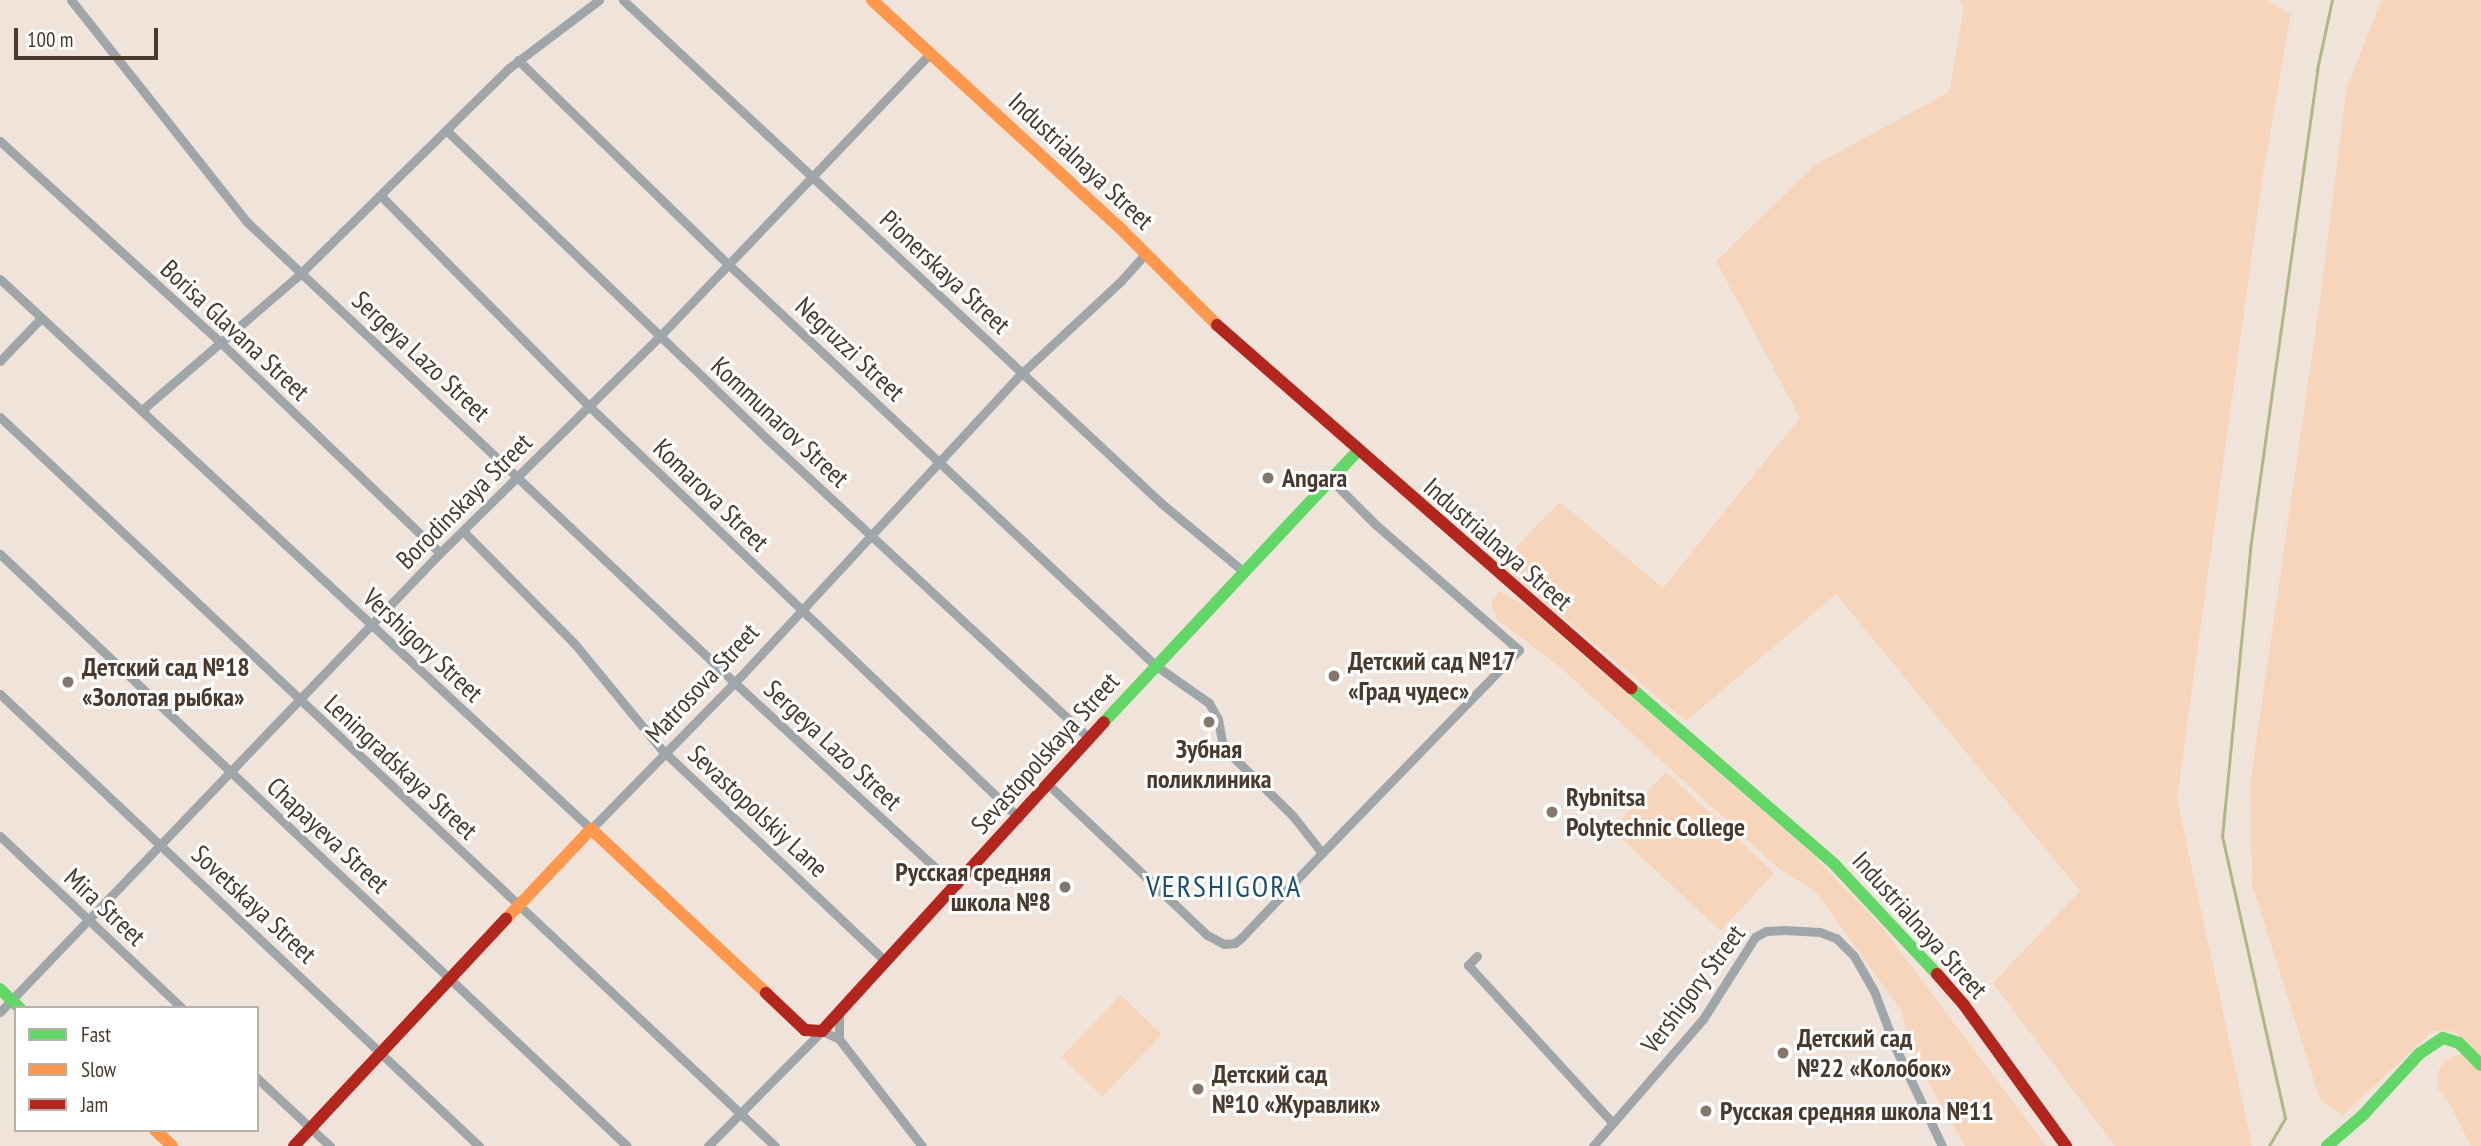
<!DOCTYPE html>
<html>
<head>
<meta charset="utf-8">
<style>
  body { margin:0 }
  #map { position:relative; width:2481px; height:1146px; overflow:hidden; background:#f0e4da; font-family:"PT Sans Narrow",sans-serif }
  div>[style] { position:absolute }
  .green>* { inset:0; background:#f7d5ba; transform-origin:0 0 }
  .stream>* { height:2.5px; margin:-1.25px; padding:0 1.25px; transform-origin:1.25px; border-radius:1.25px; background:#afb883 }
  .street>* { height:9px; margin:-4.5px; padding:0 4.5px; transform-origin:4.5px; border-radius:4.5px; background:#9fa6aa }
  .fast>* { height:12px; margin:-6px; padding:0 6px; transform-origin:6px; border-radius:6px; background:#63d668 }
  .slow>* { height:12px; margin:-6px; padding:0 6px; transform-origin:6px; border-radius:6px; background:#ff974d }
  .jam>* { height:12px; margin:-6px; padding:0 6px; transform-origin:6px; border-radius:6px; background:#b3261e }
  .dots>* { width:19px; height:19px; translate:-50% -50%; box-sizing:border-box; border:4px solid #fff; border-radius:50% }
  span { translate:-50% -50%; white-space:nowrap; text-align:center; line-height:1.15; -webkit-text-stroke:6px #fff; paint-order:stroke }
  .street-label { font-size:26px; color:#493a2d }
  .poi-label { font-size:26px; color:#493a2d; font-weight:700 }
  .left { translate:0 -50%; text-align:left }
  .right { translate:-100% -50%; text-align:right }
  .quarter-label { font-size:30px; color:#194f71; letter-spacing:2px }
  .legend { position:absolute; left:14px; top:1006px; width:245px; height:126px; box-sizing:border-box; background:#fff; border:2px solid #b6b0ab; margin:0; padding:9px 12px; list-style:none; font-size:21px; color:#493a2d }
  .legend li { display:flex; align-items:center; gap:14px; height:35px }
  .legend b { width:35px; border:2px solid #b6b0ab }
  .scale { position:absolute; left:14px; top:28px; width:144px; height:32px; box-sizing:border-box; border:4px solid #493a2d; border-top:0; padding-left:9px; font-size:21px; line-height:24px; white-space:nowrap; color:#493a2d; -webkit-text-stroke:5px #fff; paint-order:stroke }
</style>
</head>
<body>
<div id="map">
  <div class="green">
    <i style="clip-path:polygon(1960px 0,2266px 0,2291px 14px,2263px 174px,2177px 799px,2252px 1146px,2115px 1146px,1993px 983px,2080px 891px,1836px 594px,1686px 721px,1500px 564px,1560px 502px,1663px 588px,1800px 418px,1716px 261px,1815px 165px,1949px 92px,1964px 8px)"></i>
    <i style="clip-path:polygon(2381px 0,2481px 0,2481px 1058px,2466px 1040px,2452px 1031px,2433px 1031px,2343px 1115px,2320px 1100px,2252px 884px,2250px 784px,2320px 300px,2346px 91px)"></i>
    <i style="clip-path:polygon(1499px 591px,1527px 607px,1811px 853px,1882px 927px,2046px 1146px,1965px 1146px,1923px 1073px,1908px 1038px,1901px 1010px,1815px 891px,1779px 869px,1561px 668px,1498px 620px,1491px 603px)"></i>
    <i style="left:1666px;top:772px;width:148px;height:79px;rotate:43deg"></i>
    <i style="left:1121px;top:995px;width:57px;height:86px;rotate:44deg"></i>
    <i style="clip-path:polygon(2466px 1054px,2481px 1072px,2481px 1146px,2471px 1146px,2447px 1099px,2437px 1088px,2439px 1069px,2444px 1062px,2455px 1055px)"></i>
  </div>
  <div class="stream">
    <i style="left:2269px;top:1146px;width:32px;rotate:-60deg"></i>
    <i style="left:2285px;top:1118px;width:288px;rotate:-102.6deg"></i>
    <i style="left:2222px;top:837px;width:289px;rotate:-84.4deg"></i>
    <i style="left:2250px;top:549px;width:484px;rotate:-82deg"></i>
    <i style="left:2317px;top:70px;width:72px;rotate:-77.9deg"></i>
  </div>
  <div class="street">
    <i style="left:71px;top:0;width:283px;rotate:51.6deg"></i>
    <i style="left:247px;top:222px;width:671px;rotate:43.37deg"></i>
    <i style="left:735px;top:683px;width:287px;rotate:42.7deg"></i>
    <i style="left:946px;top:878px;width:14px;rotate:30deg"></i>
    <i style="left:623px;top:0;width:737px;rotate:43.07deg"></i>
    <i style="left:1161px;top:503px;width:107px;rotate:39.7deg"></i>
    <i style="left:518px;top:60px;width:291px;rotate:44.2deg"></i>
    <i style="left:727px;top:263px;width:587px;rotate:43.21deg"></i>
    <i style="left:1155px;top:665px;width:66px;rotate:35.1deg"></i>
    <i style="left:1209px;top:703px;width:18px;rotate:61deg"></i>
    <i style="left:1218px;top:719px;width:28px;rotate:80deg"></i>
    <i style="left:1223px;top:747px;width:98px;rotate:44.6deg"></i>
    <i style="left:1293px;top:816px;width:47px;rotate:51.9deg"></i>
    <i style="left:1322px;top:853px;width:116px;rotate:133.6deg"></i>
    <i style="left:1242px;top:937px;width:9px;rotate:139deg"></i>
    <i style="left:1235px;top:943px;width:11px;rotate:175deg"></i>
    <i style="left:1224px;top:944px;width:19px;rotate:-152deg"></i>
    <i style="left:1207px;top:935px;width:218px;rotate:-136.5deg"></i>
    <i style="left:446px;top:130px;width:444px;rotate:43.9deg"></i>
    <i style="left:766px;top:438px;width:442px;rotate:42.9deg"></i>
    <i style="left:0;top:141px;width:297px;rotate:42.4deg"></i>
    <i style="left:219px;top:341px;width:306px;rotate:43.8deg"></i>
    <i style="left:381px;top:196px;width:297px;rotate:45.3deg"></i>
    <i style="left:590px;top:407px;width:594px;rotate:43.77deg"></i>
    <i style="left:0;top:279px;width:807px;rotate:42.94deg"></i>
    <i style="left:591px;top:829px;width:214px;rotate:-45.6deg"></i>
    <i style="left:741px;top:676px;width:413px;rotate:-47.2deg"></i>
    <i style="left:1022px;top:373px;width:134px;rotate:-42.9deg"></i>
    <i style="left:1120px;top:282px;width:39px;rotate:-48deg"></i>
    <i style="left:0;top:361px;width:59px;rotate:-46.4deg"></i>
    <i style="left:142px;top:410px;width:210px;rotate:-40.7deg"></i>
    <i style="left:301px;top:273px;width:292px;rotate:-44.6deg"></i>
    <i style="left:509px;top:68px;width:113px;rotate:-37.1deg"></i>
    <i style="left:0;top:417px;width:1064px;rotate:43.25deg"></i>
    <i style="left:464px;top:532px;width:156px;rotate:45.3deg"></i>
    <i style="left:574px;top:643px;width:137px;rotate:50.6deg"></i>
    <i style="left:661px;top:749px;width:310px;rotate:43.4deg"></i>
    <i style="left:0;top:554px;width:862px;rotate:43.36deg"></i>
    <i style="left:0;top:694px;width:659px;rotate:43.34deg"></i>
    <i style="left:0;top:836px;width:250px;rotate:43.4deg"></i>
    <i style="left:1322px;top:853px;width:283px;rotate:-45.9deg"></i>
    <i style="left:1519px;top:650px;width:190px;rotate:-138.8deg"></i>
    <i style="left:1376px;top:525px;width:62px;rotate:-135deg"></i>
    <i style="left:1477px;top:956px;width:13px;rotate:135deg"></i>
    <i style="left:1468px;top:965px;width:214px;rotate:47.5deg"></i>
    <i style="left:0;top:1012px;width:636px;rotate:-46.21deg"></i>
    <i style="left:440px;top:553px;width:309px;rotate:-44.6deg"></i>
    <i style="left:660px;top:336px;width:391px;rotate:-46.3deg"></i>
    <i style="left:839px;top:1015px;width:24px;rotate:90deg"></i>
    <i style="left:839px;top:1039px;width:135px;rotate:52.2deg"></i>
    <i style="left:257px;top:1078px;width:100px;rotate:43deg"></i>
    <i style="left:708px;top:1146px;width:162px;rotate:-45.3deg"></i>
    <i style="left:822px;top:1031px;width:19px;rotate:25deg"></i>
    <i style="left:1593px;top:1146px;width:168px;rotate:-49.1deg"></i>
    <i style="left:1703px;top:1019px;width:97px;rotate:-57.6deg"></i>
    <i style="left:1755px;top:937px;width:13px;rotate:-29deg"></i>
    <i style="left:1766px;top:931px;width:18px;rotate:-3deg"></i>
    <i style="left:1784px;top:930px;width:36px;rotate:3deg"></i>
    <i style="left:1820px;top:932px;width:17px;rotate:21deg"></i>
    <i style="left:1836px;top:938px;width:25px;rotate:45deg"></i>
    <i style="left:1854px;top:956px;width:40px;rotate:60.3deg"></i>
    <i style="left:1874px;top:991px;width:62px;rotate:69.2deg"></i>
    <i style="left:1896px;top:1049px;width:107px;rotate:64.6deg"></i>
  </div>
  <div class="fast">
    <i style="left:1631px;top:688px;width:270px;rotate:40.9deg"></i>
    <i style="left:1835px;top:865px;width:149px;rotate:46.9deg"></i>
    <i style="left:1104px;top:722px;width:371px;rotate:-46.9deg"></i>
    <i style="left:0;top:989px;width:28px;rotate:44deg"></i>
    <i style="left:2327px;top:1146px;width:48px;rotate:-40.7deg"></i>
    <i style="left:2363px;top:1115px;width:83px;rotate:-47.4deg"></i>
    <i style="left:2419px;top:1054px;width:29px;rotate:-34deg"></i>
    <i style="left:2443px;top:1038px;width:17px;rotate:17deg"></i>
    <i style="left:2459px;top:1043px;width:31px;rotate:45deg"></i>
  </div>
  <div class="slow">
    <i style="left:872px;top:0;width:331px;rotate:42.6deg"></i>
    <i style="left:1116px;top:224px;width:143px;rotate:45deg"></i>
    <i style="left:506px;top:919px;width:124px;rotate:-46.6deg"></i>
    <i style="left:591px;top:829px;width:240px;rotate:43.1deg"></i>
    <i style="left:155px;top:1130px;width:23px;rotate:43deg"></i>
  </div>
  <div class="jam">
    <i style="left:1217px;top:325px;width:551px;rotate:41.24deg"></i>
    <i style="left:1937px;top:974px;width:41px;rotate:48.9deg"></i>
    <i style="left:1964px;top:1005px;width:174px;rotate:54.1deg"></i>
    <i style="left:766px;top:993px;width:54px;rotate:43.5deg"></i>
    <i style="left:805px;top:1030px;width:17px;rotate:3deg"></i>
    <i style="left:822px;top:1031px;width:418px;rotate:-47.6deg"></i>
    <i style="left:294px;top:1146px;width:311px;rotate:-47deg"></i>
  </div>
  <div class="dots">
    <i style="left:1268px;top:478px;background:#83766a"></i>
    <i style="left:1334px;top:676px;background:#83766a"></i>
    <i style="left:68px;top:682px;background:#83766a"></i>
    <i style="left:1209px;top:722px;background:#83766a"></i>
    <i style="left:1552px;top:812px;background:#83766a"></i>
    <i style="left:1065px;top:887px;background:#83766a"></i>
    <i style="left:1783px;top:1053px;background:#83766a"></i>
    <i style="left:1198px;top:1089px;background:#83766a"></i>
    <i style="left:1706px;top:1111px;background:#83766a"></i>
  </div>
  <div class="street-label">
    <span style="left:1081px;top:161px;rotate:43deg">Industrialnaya Street</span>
    <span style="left:945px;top:272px;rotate:43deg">Pionerskaya Street</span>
    <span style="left:235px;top:330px;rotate:43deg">Borisa Glavana Street</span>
    <span style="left:850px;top:349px;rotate:43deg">Negruzzi Street</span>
    <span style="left:421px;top:356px;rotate:43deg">Sergeya Lazo Street</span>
    <span style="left:780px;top:422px;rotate:43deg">Kommunarov Street</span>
    <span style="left:711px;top:495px;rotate:44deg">Komarova Street</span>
    <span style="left:464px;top:501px;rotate:-45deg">Borodinskaya Street</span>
    <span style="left:1498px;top:544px;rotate:41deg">Industrialnaya Street</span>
    <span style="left:423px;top:645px;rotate:43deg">Vershigory Street</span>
    <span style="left:702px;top:683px;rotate:-47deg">Matrosova Street</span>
    <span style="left:833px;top:745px;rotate:43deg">Sergeya Lazo Street</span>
    <span style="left:1045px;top:753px;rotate:-48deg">Sevastopolskaya Street</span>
    <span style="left:401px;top:767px;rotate:43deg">Leningradskaya Street</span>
    <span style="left:758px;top:811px;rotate:43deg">Sevastopolskiy Lane</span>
    <span style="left:328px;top:835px;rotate:43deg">Chapayeva Street</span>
    <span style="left:254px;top:904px;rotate:43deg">Sovetskaya Street</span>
    <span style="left:105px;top:907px;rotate:43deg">Mira Street</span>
    <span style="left:1920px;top:925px;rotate:48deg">Industrialnaya Street</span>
    <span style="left:1693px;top:989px;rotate:-53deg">Vershigory Street</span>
  </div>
  <div class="poi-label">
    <span class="left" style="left:1282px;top:478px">Angara</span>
    <span class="left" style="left:1348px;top:676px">Детский сад №17<br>«Град чудес»</span>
    <span class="left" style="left:82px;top:682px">Детский сад №18<br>«Золотая рыбка»</span>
    <span style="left:1209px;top:764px">Зубная<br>поликлиника</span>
    <span class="left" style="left:1566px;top:812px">Rybnitsa<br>Polytechnic College</span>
    <span class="right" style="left:1051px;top:887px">Русская средняя<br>школа №8</span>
    <span class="left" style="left:1797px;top:1053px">Детский сад<br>№22 «Колобок»</span>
    <span class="left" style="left:1212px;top:1089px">Детский сад<br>№10 «Журавлик»</span>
    <span class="left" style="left:1720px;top:1111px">Русская средняя школа №11</span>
  </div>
  <div class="quarter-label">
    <span style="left:1224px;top:886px">VERSHIGORA</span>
  </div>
  <ul class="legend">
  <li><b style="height:9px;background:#63d668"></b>Fast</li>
  <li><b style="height:9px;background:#ff974d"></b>Slow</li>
  <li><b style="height:9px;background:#b3261e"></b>Jam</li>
  </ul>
  <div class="scale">100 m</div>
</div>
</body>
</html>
